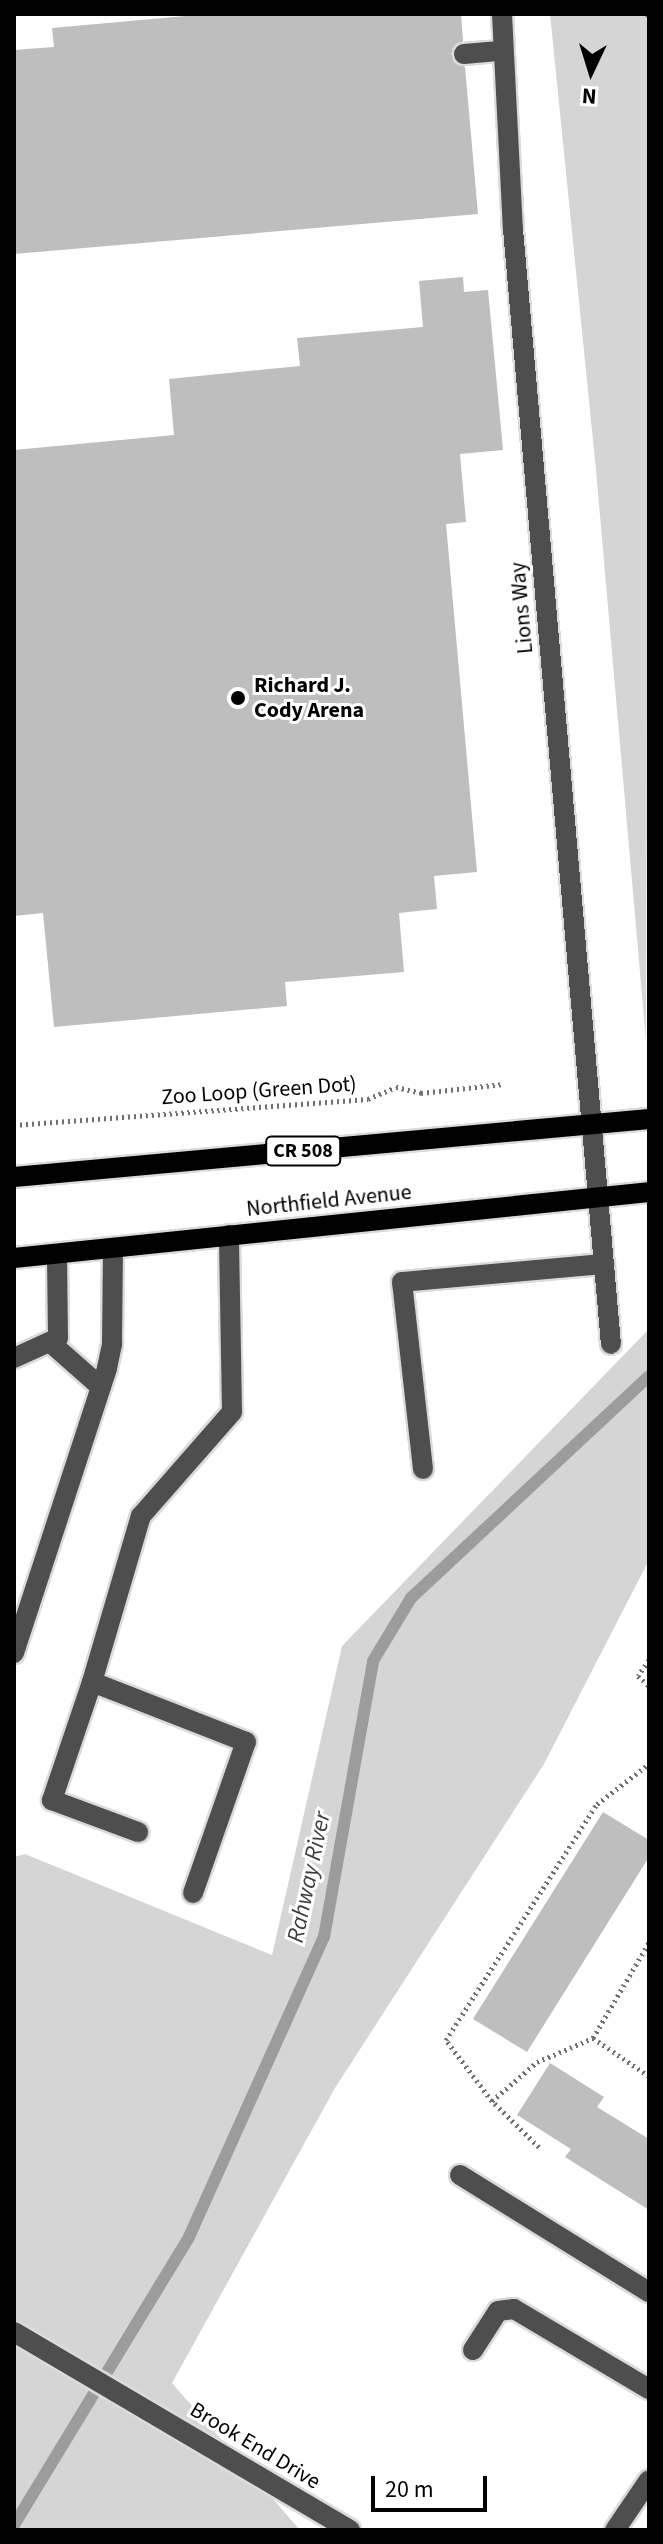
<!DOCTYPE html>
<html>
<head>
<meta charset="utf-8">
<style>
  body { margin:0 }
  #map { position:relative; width:663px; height:2544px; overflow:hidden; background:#fff; font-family:"Source Sans 3",sans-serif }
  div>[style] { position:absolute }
  .green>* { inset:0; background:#d5d5d5 }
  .stream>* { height:12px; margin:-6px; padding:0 6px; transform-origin:6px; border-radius:6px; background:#9c9c9c }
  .building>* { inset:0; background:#bebebe }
  .path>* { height:5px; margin-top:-2.5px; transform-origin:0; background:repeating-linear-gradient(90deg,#707070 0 2px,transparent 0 6px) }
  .roads { filter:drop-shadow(2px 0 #dbdbdb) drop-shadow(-2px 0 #dbdbdb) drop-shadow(0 2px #dbdbdb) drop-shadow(0 -2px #dbdbdb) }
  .minor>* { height:20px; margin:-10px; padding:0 10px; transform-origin:10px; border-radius:10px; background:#4e4e4e }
  .major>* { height:20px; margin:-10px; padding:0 10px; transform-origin:10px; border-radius:10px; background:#000 }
  .dots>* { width:22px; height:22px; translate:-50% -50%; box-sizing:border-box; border:4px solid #fff; border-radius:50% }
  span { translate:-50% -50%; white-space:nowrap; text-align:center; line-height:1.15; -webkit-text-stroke:6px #fff; paint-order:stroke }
  .shield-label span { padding:2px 6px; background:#fff; border:2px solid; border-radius:6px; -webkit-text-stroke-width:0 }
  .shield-label { font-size:20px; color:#000; font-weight:700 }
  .street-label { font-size:22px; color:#000 }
  .poi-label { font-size:22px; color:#000; font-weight:700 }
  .left { translate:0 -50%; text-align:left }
  .water-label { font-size:24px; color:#3d3d3d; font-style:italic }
  .frame { position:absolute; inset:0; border:16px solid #000; pointer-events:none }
  .north { position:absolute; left:551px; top:32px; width:80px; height:80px; -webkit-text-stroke:6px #fff; paint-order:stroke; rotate:184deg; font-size:22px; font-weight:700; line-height:32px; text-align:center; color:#000 }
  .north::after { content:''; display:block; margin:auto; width:28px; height:36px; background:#000; clip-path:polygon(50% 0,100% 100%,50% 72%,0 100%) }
  .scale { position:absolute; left:371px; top:2476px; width:116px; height:36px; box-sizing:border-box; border:4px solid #000; border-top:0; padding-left:10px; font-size:24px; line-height:28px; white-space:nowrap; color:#000; -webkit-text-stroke:6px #fff; paint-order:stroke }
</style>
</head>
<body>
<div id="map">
  <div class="green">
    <i style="clip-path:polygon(550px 14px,649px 14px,646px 1041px,596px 470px)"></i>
    <i style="clip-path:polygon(649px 1329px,649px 1560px,544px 1764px,335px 2088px,172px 2383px,300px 2530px,14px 2530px,14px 1857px,25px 1854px,272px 1955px,342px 1646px)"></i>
  </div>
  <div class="stream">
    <i style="left:14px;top:2525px;width:337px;rotate:-58.7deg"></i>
    <i style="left:189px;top:2237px;width:329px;rotate:-65.8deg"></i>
    <i style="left:324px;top:1937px;width:280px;rotate:-79.9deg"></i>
    <i style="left:373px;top:1661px;width:74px;rotate:-58.9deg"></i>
    <i style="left:411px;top:1598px;width:325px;rotate:-43deg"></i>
  </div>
  <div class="building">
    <i style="clip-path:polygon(208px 14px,461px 14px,463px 41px,451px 54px,465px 67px,478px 214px,14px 254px,14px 50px,54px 47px,52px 28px)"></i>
    <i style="clip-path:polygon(463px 277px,464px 292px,488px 290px,503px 450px,460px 454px,466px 522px,446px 524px,477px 872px,434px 876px,437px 909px,399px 913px,404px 972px,285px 982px,287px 1006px,54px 1027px,43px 913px,14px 916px,14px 450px,174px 435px,169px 379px,300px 366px,297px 338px,423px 327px,419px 281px)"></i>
    <i style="clip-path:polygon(603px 1812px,649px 1840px,649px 1857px,527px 2052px,473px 2019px)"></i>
    <i style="clip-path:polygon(550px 2063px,604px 2097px,597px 2107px,649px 2139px,649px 2210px,565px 2157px,571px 2149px,517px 2115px)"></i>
  </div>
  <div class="path">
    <i style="left:646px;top:14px;width:3px;rotate:18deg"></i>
    <i style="left:14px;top:1125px;width:355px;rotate:-4.2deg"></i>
    <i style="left:368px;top:1099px;width:30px;rotate:-23deg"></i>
    <i style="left:396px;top:1087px;width:26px;rotate:13deg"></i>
    <i style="left:421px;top:1093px;width:83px;rotate:-6.2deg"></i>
    <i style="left:649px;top:1660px;width:19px;rotate:125deg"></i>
    <i style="left:638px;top:1676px;width:15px;rotate:42deg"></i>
    <i style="left:593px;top:2038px;width:68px;rotate:34.2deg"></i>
    <i style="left:492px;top:2101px;width:60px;rotate:-40.9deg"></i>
    <i style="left:537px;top:2062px;width:61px;rotate:-23.2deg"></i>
    <i style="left:593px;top:2038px;width:111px;rotate:-59.7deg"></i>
    <i style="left:539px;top:2147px;width:66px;rotate:-135.6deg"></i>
    <i style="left:492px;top:2101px;width:76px;rotate:-127deg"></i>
    <i style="left:446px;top:2040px;width:280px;rotate:-57.4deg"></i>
    <i style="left:597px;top:1804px;width:66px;rotate:-37.6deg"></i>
  </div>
  <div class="roads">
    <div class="minor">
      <i style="left:502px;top:14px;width:215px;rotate:87.1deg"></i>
      <i style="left:513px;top:229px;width:1119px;rotate:84.98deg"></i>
      <i style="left:464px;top:54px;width:36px;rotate:-5deg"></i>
      <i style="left:52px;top:1344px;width:65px;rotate:41.3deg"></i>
      <i style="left:14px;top:1358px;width:48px;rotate:-24.4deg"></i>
      <i style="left:58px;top:1338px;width:84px;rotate:-90.7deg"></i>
      <i style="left:423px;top:1469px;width:188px;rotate:-96.4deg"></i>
      <i style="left:402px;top:1282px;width:203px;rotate:-5.1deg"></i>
      <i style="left:14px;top:1653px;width:300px;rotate:-71.9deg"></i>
      <i style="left:107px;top:1368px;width:25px;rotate:-78deg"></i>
      <i style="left:112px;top:1344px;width:95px;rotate:-89.4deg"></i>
      <i style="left:92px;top:1682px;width:125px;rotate:108.7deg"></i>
      <i style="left:52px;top:1800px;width:92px;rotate:20.4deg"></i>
      <i style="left:193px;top:1893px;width:160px;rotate:-70.7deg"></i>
      <i style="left:246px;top:1742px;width:165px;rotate:-158.7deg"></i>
      <i style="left:92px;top:1682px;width:173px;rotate:-73.6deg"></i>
      <i style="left:141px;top:1516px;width:138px;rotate:-48.8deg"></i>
      <i style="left:232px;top:1412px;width:177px;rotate:-91deg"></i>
      <i style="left:460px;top:2175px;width:222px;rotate:31.8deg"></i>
      <i style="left:14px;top:2332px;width:390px;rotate:30.5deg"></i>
      <i style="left:473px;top:2350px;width:46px;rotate:-57.3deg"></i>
      <i style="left:498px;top:2311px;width:16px;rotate:-7deg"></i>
      <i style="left:514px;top:2309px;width:157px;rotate:30.7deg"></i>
      <i style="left:615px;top:2530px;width:60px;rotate:-55.8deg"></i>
    </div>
    <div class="major">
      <i style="left:14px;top:1177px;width:638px;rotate:-5.22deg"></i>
      <i style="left:14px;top:1258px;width:638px;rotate:-5.93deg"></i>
    </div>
  </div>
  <div class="dots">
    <i style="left:238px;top:698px;background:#000"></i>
  </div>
  <div class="shield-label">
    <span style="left:303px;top:1151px">CR 508</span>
  </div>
  <div class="street-label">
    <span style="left:522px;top:608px;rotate:-95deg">Lions Way</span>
    <span style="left:259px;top:1091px;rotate:-4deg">Zoo Loop (Green Dot)</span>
    <span style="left:329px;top:1201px;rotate:-6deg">Northfield Avenue</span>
    <span style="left:255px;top:2446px;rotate:31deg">Brook End Drive</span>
  </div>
  <div class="poi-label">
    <span class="left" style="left:254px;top:698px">Richard J.<br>Cody Arena</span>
  </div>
  <div class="water-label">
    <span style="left:309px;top:1877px;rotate:-78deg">Rahway River</span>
  </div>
  <div class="frame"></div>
  <div class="north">N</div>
  <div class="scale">20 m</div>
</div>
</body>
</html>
